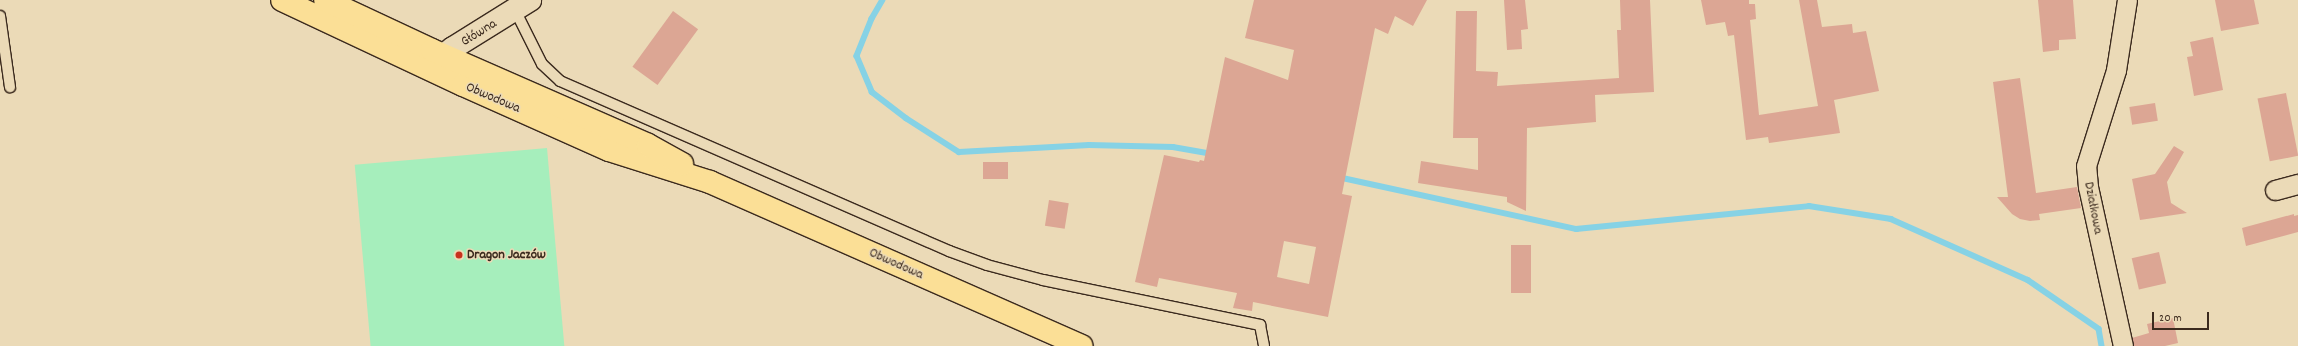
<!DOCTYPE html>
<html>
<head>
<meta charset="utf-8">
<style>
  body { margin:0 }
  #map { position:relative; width:2298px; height:346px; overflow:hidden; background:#ebdab7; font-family:Dekko,sans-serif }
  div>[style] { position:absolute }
  .green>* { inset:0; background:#a6eebc; transform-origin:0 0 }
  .stream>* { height:5.5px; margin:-2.75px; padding:0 2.75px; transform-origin:2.75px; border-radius:2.75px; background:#86d2e5 }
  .building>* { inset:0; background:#dca694; transform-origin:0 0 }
  .roads { filter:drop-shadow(1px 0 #3b2a1e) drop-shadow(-1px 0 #3b2a1e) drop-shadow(0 1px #3b2a1e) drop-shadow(0 -1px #3b2a1e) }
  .service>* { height:10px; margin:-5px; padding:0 5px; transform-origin:5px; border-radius:5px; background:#ebdab7 }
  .minor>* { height:19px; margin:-9.5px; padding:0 9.5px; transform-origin:9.5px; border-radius:9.5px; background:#ebdab7 }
  .tertiary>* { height:22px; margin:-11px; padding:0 11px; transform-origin:11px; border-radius:11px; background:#ebdab7 }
  .primary>* { height:22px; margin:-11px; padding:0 11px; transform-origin:11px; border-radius:11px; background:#fbdf96 }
  .dots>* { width:11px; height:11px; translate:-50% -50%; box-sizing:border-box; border:2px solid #ebdab7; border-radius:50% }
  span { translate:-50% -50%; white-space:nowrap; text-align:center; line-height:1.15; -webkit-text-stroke:3px #ebdab7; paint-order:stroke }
  .street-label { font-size:14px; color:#3b2a1e }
  .poi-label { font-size:14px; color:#3b2a1e; font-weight:700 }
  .left { translate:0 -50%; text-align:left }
  .scale { position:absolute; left:2152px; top:312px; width:57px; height:18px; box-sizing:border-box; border:2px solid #3b2a1e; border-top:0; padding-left:5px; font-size:12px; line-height:14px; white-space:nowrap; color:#3b2a1e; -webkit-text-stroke:3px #ebdab7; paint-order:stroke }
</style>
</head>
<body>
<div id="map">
  <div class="green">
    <i style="left:547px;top:148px;width:199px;height:193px;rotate:85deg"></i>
  </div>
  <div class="stream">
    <i style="left:883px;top:0;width:22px;rotate:120deg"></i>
    <i style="left:872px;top:19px;width:40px;rotate:112deg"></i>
    <i style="left:857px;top:56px;width:39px;rotate:67deg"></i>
    <i style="left:872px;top:92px;width:43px;rotate:37.4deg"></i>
    <i style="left:906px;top:118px;width:63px;rotate:32.7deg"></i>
    <i style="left:959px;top:152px;width:130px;rotate:-3.1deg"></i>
    <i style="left:1089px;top:145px;width:84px;rotate:1.4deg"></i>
    <i style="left:1173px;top:147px;width:40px;rotate:10deg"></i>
    <i style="left:1338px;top:177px;width:244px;rotate:12.3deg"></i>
    <i style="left:1576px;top:229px;width:234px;rotate:-5.6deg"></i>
    <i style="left:1809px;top:206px;width:83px;rotate:9deg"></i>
    <i style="left:1891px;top:219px;width:150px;rotate:24deg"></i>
    <i style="left:2028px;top:280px;width:86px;rotate:34.6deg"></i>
    <i style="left:2099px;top:329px;width:17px;rotate:80deg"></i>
  </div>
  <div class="building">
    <i style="clip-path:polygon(evenodd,1254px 0,1427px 0,1413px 26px,1395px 16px,1388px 34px,1375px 28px,1342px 194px,1352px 196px,1328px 317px,1253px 302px,1252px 311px,1233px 308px,1237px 293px,1159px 278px,1157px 287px,1135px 282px,1164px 155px,1199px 162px,1200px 160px,1204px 161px,1225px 57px,1288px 80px,1294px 50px,1245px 38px,1254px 0,1284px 241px,1316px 247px,1309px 284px,1277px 277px,1284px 241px)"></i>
    <i style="clip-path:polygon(1504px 0,1525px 0,1528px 29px,1521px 30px,1522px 49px,1507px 50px)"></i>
    <i style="clip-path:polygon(1620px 0,1650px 0,1654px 92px,1595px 95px,1596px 122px,1527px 128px,1526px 211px,1507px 202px,1507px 197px,1418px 183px,1421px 161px,1478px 170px,1478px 138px,1453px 138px,1456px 11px,1477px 11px,1476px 71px,1498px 72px,1497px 86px,1619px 78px,1617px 30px,1621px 30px)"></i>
    <i style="clip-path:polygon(1701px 0,1749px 0,1749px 4px,1755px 4px,1756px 19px,1750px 20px,1759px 115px,1818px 106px,1799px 0,1817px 0,1822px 27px,1852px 24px,1853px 33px,1866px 31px,1879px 91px,1834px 100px,1840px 133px,1769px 143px,1768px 137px,1746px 140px,1734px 35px,1728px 36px,1725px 22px,1706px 25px)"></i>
    <i style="clip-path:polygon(2038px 0,2073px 0,2076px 39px,2059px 40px,2059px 50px,2043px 52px)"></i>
    <i style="clip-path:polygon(2215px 0,2254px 0,2259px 24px,2221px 31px)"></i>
    <i style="left:673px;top:11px;width:31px;height:69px;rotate:36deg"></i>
    <i style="clip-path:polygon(2213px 37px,2223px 90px,2194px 96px,2187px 57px,2193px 56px,2190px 42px)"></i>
    <i style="clip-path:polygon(2020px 78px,2036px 193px,2077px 187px,2081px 208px,2039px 214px,2040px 220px,2030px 221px,2020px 219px,2012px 214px,1997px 197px,2008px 197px,1993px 82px)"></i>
    <i style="left:2286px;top:93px;width:64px;height:29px;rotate:79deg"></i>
    <i style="left:2155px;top:103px;width:18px;height:26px;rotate:81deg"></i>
    <i style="clip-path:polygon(2174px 146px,2184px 152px,2167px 182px,2171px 203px,2187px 213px,2140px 220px,2132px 179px,2155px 174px)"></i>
    <i style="left:1008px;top:162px;width:17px;height:25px;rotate:90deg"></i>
    <i style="left:1049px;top:200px;width:20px;height:26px;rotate:9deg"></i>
    <i style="clip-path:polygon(2294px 214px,2294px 216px,2298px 215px,2298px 232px,2246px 246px,2242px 228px)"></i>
    <i style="left:1511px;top:245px;width:20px;height:48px"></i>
    <i style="left:2159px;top:252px;width:32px;height:28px;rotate:77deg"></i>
    <i style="clip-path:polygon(2173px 318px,2178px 343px,2165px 346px,2134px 346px,2132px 338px,2149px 333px,2147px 324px)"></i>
  </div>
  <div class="roads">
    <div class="service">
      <i style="left:515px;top:10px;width:60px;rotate:63.4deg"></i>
      <i style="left:542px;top:64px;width:25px;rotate:43deg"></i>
      <i style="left:560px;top:81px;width:425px;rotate:23.6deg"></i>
      <i style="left:949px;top:251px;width:40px;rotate:20.2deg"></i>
      <i style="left:987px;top:265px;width:58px;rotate:15deg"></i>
      <i style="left:1043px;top:280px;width:222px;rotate:11.7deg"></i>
      <i style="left:1260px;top:325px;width:21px;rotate:79deg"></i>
      <i style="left:0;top:16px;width:72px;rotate:82deg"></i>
    </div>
    <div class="minor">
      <i style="left:2275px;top:190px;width:24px;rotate:-15deg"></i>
      <i style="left:2123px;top:346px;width:163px;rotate:-102.4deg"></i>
      <i style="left:2088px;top:187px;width:21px;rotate:-95deg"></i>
      <i style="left:2086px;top:166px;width:101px;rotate:-72.6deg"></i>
      <i style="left:2116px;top:70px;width:71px;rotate:-81.1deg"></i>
    </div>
    <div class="tertiary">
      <i style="left:437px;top:70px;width:17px;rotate:-65deg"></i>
      <i style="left:444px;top:55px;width:11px;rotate:-38deg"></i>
      <i style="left:453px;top:48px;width:91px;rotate:-31.9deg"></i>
    </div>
    <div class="primary">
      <i style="left:282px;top:0;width:200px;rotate:25.2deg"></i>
      <i style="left:463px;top:85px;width:160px;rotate:24deg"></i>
      <i style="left:609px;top:150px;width:106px;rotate:17.6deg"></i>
      <i style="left:710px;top:182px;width:406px;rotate:23.8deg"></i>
      <i style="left:325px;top:0;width:118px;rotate:25deg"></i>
      <i style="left:432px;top:50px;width:236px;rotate:23.7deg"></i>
      <i style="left:648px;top:145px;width:39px;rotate:29deg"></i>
    </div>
  </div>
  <div class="dots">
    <i style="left:459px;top:255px;background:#c8321e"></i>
  </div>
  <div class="street-label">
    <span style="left:479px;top:33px;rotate:-32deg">Główna</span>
    <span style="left:493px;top:98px;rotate:23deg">Obwodowa</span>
    <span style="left:2093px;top:208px;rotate:79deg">Działkowa</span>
    <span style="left:896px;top:264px;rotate:24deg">Obwodowa</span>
  </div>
  <div class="poi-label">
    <span class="left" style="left:467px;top:255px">Dragon Jaczów</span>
  </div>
  <div class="scale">20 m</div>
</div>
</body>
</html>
